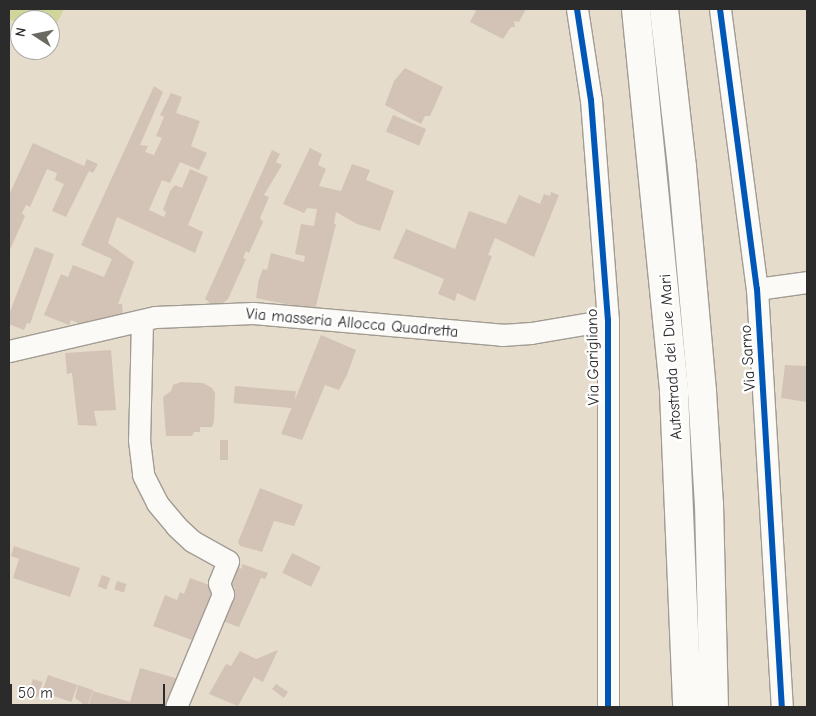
<!DOCTYPE html>
<html>
<head>
<meta charset="utf-8">
<style>
  body { margin:0 }
  #map { position:relative; width:816px; height:716px; overflow:hidden; background:#e5dccb; font-family:"Comic Neue",sans-serif }
  div>[style] { position:absolute }
  .green>* { inset:0; background:#d0d59a }
  .building>* { inset:0; background:#d3c3b6; transform-origin:0 0 }
  .roads { filter:drop-shadow(1px 0 #a19c93) drop-shadow(-1px 0 #a19c93) drop-shadow(0 1px #a19c93) drop-shadow(0 -1px #a19c93) }
  .street>* { height:21px; margin:-10.5px; padding:0 10.5px; transform-origin:10.5px; border-radius:10.5px; background:#fbfaf7 }
  .highway>* { height:28px; margin:-14px; padding:0 14px; transform-origin:14px; border-radius:14px; background:#fbfaf7 }
  .cycleway>* { height:6px; margin:-3px; padding:0 3px; transform-origin:3px; border-radius:3px; background:#0057b8 }
  span { translate:-50% -50%; white-space:nowrap; text-align:center; line-height:1.15; -webkit-text-stroke:5px #fff; paint-order:stroke }
  .street-label { font-size:16px; color:#2b2b2b }
  .frame { position:absolute; inset:0; border:10px solid #2b2b2b; pointer-events:none }
  .north { position:absolute; left:10px; top:10px; width:50px; height:50px; box-sizing:border-box; background:#fff; border:1px solid #aaa; border-radius:50%; rotate:281deg; font-size:14px; font-weight:700; line-height:20px; text-align:center; color:#2b2b2b }
  .north::after { content:''; display:block; margin:auto; width:18px; height:22px; background:#6c6963; clip-path:polygon(50% 0,100% 100%,50% 72%,0 100%) }
  .scale { position:absolute; left:10px; top:684px; width:155px; height:22px; box-sizing:border-box; border:2px solid #2b2b2b; border-top:0; padding-left:6px; font-size:15px; line-height:18px; white-space:nowrap; color:#2b2b2b; -webkit-text-stroke:4px #fff; paint-order:stroke }
</style>
</head>
<body>
<div id="map">
  <div class="green">
    <i style="clip-path:polygon(9px 9px,64px 9px,50px 36px,50px 20px,20px 20px,20px 24px,9px 19px)"></i>
  </div>
  <div class="building">
    <i style="clip-path:polygon(477px 9px,526px 9px,519px 22px,514px 21px,515px 27px,511px 27px,503px 39px,470px 22px)"></i>
    <i style="clip-path:polygon(405px 68px,443px 87px,430px 116px,425px 116px,421px 124px,385px 105px,394px 81px)"></i>
    <i style="clip-path:polygon(154px 86px,163px 92px,140px 145px,148px 146px,145px 152px,154px 155px,162px 138px,156px 136px,164px 117px,160px 115px,171px 93px,182px 97px,176px 113px,200px 121px,191px 146px,207px 153px,199px 170px,180px 162px,170px 183px,162px 180px,149px 210px,164px 217px,166px 212px,163px 210px,170px 191px,175px 185px,182px 188px,190px 169px,208px 177px,188px 225px,203px 232px,195px 253px,117px 217px,108px 243px,134px 262px,118px 304px,122px 304px,123px 316px,83px 325px,71px 320px,69px 325px,44px 315px,61px 274px,68px 277px,73px 265px,104px 277px,112px 259px,81px 245px)"></i>
    <i style="left:393px;top:115px;width:36px;height:18px;rotate:23deg"></i>
    <i style="clip-path:polygon(33px 143px,84px 166px,87px 159px,98px 164px,93px 173px,89px 171px,66px 217px,52px 211px,64px 184px,55px 180px,57px 173px,47px 169px,30px 207px,26px 205px,22px 213px,25px 216px,9px 252px,9px 195px)"></i>
    <i style="clip-path:polygon(310px 148px,322px 154px,318px 165px,326px 169px,319px 186px,341px 191px,352px 164px,370px 170px,366px 180px,394px 191px,380px 231px,357px 224px,336px 212px,334px 224px,336px 224px,315px 310px,256px 298px,259px 279px,263px 269px,267px 270px,271px 253px,304px 262px,305px 256px,295px 254px,301px 224px,314px 226px,317px 209px,307px 208px,304px 213px,283px 204px)"></i>
    <i style="clip-path:polygon(272px 150px,280px 154px,276px 162px,282px 165px,264px 195px,269px 197px,260px 218px,263px 222px,249px 253px,246px 251px,243px 258px,246px 259px,228px 299px,220px 306px,210px 303px,205px 299px)"></i>
    <i style="clip-path:polygon(551px 192px,559px 195px,534px 257px,495px 238px,488px 255px,492px 256px,475px 301px,457px 293px,455px 301px,438px 294px,444px 279px,393px 258px,406px 229px,455px 249px,469px 211px,506px 224px,519px 195px,540px 204px,544px 194px,550px 196px)"></i>
    <i style="clip-path:polygon(35px 247px,54px 254px,30px 324px,27px 323px,24px 330px,9px 324px,9px 314px)"></i>
    <i style="clip-path:polygon(321px 335px,356px 350px,347px 375px,339px 390px,325px 385px,302px 440px,281px 434px)"></i>
    <i style="clip-path:polygon(111px 350px,116px 410px,94px 411px,97px 426px,78px 425px,72px 373px,67px 374px,65px 353px)"></i>
    <i style="clip-path:polygon(785px 365px,807px 366px,807px 402px,781px 398px)"></i>
    <i style="clip-path:polygon(181px 382px,203px 383px,212px 388px,215px 393px,214px 422px,212px 427px,200px 427px,200px 432px,194px 432px,192px 436px,166px 436px,163px 397px,171px 391px,173px 385px)"></i>
    <i style="left:235px;top:386px;width:61px;height:17px;rotate:5deg"></i>
    <i style="left:220px;top:440px;width:8px;height:20px"></i>
    <i style="clip-path:polygon(260px 488px,303px 505px,294px 526px,274px 521px,262px 552px,240px 546px,238px 542px)"></i>
    <i style="clip-path:polygon(14px 546px,80px 568px,70px 597px,13px 578px,19px 559px,11px 556px)"></i>
    <i style="left:292px;top:553px;width:32px;height:22px;rotate:26deg"></i>
    <i style="clip-path:polygon(242px 564px,268px 573px,265px 579px,261px 578px,239px 627px,222px 621px,235px 587px,227px 585px,236px 565px,242px 569px)"></i>
    <i style="left:102px;top:575px;width:9px;height:12px;rotate:21deg"></i>
    <i style="clip-path:polygon(190px 578px,215px 587px,195px 641px,153px 626px,165px 595px,177px 600px,180px 592px,184px 594px)"></i>
    <i style="left:117px;top:581px;width:10px;height:9px;rotate:17deg"></i>
    <i style="clip-path:polygon(278px 650px,263px 682px,254px 677px,238px 706px,209px 694px,226px 664px,231px 666px,240px 651px,256px 659px)"></i>
    <i style="clip-path:polygon(140px 668px,179px 679px,171px 707px,88px 707px,93px 691px,130px 702px)"></i>
    <i style="left:48px;top:675px;width:31px;height:18px;rotate:19deg"></i>
    <i style="left:33px;top:679px;width:10px;height:16px;rotate:17deg"></i>
    <i style="clip-path:polygon(276px 684px,288px 692px,284px 698px,272px 689px)"></i>
    <i style="clip-path:polygon(78px 685px,93px 690px,87px 707px,75px 698px)"></i>
  </div>
  <div class="roads">
    <div class="street">
      <i style="left:577px;top:9px;width:92px;rotate:81.3deg"></i>
      <i style="left:591px;top:100px;width:221px;rotate:85.6deg"></i>
      <i style="left:608px;top:320px;width:387px;rotate:90deg"></i>
      <i style="left:720px;top:9px;width:282px;rotate:82.5deg"></i>
      <i style="left:757px;top:289px;width:419px;rotate:86.6deg"></i>
      <i style="left:757px;top:289px;width:50px;rotate:-8deg"></i>
      <i style="left:142px;top:321px;width:119px;rotate:91.4deg"></i>
      <i style="left:139px;top:440px;width:35px;rotate:83deg"></i>
      <i style="left:143px;top:475px;width:31px;rotate:63deg"></i>
      <i style="left:157px;top:503px;width:30px;rotate:50deg"></i>
      <i style="left:176px;top:526px;width:22px;rotate:43deg"></i>
      <i style="left:192px;top:541px;width:41px;rotate:29.1deg"></i>
      <i style="left:228px;top:561px;width:24px;rotate:112deg"></i>
      <i style="left:219px;top:583px;width:12px;rotate:70deg"></i>
      <i style="left:223px;top:594px;width:122px;rotate:112.6deg"></i>
      <i style="left:9px;top:351px;width:150px;rotate:-13.1deg"></i>
      <i style="left:155px;top:317px;width:98px;rotate:-2.3deg"></i>
      <i style="left:253px;top:313px;width:250px;rotate:5deg"></i>
      <i style="left:502px;top:335px;width:29px;rotate:-4deg"></i>
      <i style="left:531px;top:333px;width:78px;rotate:-9.6deg"></i>
    </div>
    <div class="highway">
      <i style="left:636px;top:9px;width:385px;rotate:84.3deg"></i>
      <i style="left:674px;top:392px;width:315px;rotate:87.6deg"></i>
      <i style="left:664px;top:9px;width:159px;rotate:83.5deg"></i>
      <i style="left:682px;top:167px;width:225px;rotate:84.9deg"></i>
      <i style="left:702px;top:391px;width:113px;rotate:86.5deg"></i>
      <i style="left:709px;top:504px;width:203px;rotate:88.6deg"></i>
    </div>
  </div>
  <div class="cycleway">
    <i style="left:577px;top:9px;width:92px;rotate:81.3deg"></i>
    <i style="left:591px;top:100px;width:221px;rotate:85.6deg"></i>
    <i style="left:608px;top:320px;width:387px;rotate:90deg"></i>
    <i style="left:720px;top:9px;width:282px;rotate:82.5deg"></i>
    <i style="left:757px;top:289px;width:419px;rotate:86.6deg"></i>
  </div>
  <div class="street-label">
    <span style="left:352px;top:323px;rotate:5deg">Via masseria Allocca Quadretta</span>
    <span style="left:593px;top:357px;rotate:-91deg">Via Garigliano</span>
    <span style="left:671px;top:357px;rotate:-94deg">Autostrada dei Due Mari</span>
    <span style="left:748px;top:358px;rotate:-94deg">Via Sarno</span>
  </div>
  <div class="frame"></div>
  <div class="north">N</div>
  <div class="scale">50 m</div>
</div>
</body>
</html>
